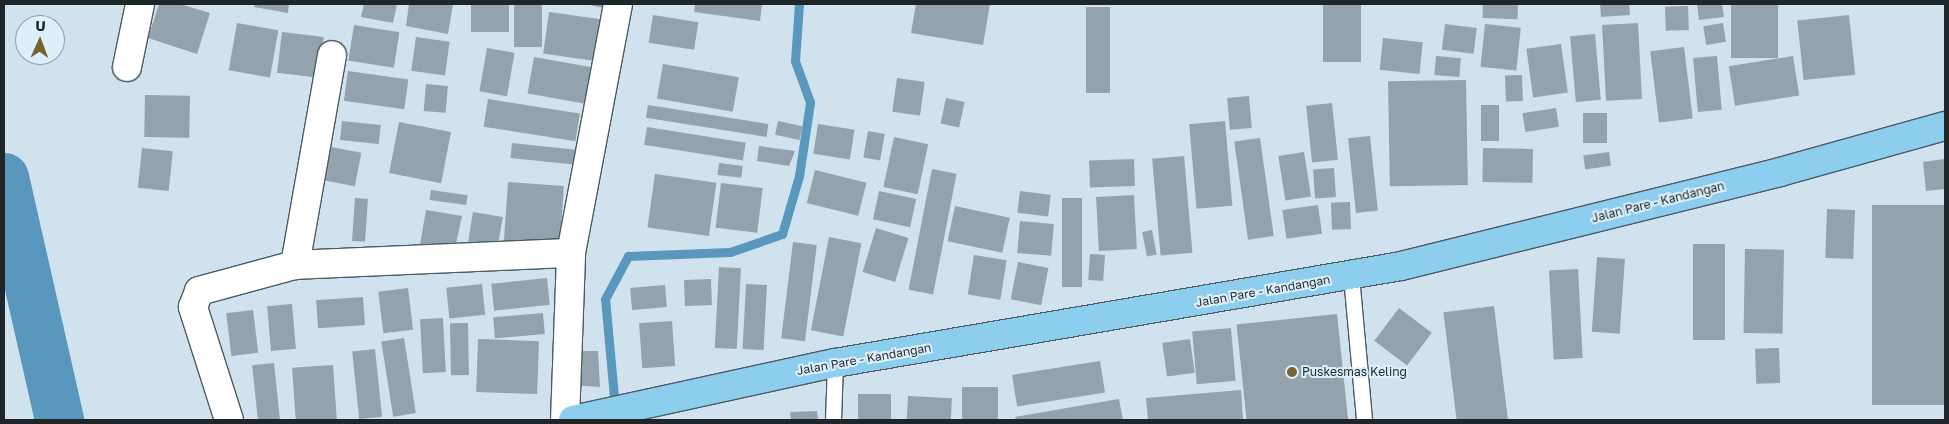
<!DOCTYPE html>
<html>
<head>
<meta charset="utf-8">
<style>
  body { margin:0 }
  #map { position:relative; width:1949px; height:424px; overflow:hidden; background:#d0e2ed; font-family:"Golos Text",sans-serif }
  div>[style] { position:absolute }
  .stream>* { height:9px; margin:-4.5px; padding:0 4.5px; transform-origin:4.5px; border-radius:4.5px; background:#5998bc }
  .river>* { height:49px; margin:-24.5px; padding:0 24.5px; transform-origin:24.5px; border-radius:24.5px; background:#5998bc }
  .building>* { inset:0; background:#92a3ad; transform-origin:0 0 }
  .roads { filter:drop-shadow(1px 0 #4b5a63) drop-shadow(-1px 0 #4b5a63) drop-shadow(0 1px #4b5a63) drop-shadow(0 -1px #4b5a63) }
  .lane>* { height:15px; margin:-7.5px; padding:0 7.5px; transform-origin:7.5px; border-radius:7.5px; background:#fff }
  .street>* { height:28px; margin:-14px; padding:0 14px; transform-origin:14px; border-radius:14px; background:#fff }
  .primary>* { height:28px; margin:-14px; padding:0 14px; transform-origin:14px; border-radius:14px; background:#8dceef }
  .dots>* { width:14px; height:14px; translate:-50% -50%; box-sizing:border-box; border:2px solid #ddeffa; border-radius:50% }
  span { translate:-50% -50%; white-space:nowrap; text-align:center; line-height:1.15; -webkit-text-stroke:4px #ddeffa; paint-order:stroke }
  .street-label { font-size:12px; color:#1f262a }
  .poi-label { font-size:12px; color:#1f262a }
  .left { translate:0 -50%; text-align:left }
  .frame { position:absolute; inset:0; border:5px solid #1f262a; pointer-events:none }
  .north { position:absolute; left:15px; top:15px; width:50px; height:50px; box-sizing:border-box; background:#ddeffa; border:1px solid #919fa7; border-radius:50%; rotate:2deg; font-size:14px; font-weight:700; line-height:20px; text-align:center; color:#1f262a }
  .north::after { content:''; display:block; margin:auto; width:18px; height:22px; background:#786231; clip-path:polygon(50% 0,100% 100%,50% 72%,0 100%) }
</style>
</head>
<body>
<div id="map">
  <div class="stream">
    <i style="left:615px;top:408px;width:109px;rotate:-95.2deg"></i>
    <i style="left:605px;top:299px;width:49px;rotate:-61.9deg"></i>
    <i style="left:628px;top:256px;width:102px;rotate:-2.2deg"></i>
    <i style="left:730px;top:252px;width:55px;rotate:-19.1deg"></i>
    <i style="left:782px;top:234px;width:60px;rotate:-73.7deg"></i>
    <i style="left:799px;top:176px;width:75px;rotate:-81.5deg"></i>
    <i style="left:810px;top:102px;width:44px;rotate:-110.1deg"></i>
    <i style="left:795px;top:61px;width:57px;rotate:-86deg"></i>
  </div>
  <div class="river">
    <i style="left:4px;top:177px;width:249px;rotate:77.2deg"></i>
  </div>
  <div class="building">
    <i style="clip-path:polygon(159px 4px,180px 4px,210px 13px,197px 54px,148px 38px)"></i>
    <i style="clip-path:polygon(255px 4px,289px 4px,288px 13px,254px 7px)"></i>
    <i style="clip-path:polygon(364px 4px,397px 4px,393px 23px,361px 17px)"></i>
    <i style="clip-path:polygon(409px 4px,453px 4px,448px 34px,406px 26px)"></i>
    <i style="left:471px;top:4px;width:38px;height:28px"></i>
    <i style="left:514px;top:4px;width:28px;height:43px"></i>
    <i style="clip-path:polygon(586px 4px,608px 4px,607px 9px)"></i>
    <i style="clip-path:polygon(695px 4px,762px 4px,760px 21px,694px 12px)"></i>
    <i style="clip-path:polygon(916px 4px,990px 4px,983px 45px,911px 33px)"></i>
    <i style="left:1323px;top:4px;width:38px;height:58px"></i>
    <i style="left:1483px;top:4px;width:35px;height:14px;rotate:2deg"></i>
    <i style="clip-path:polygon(1600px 4px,1629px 4px,1630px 15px,1601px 17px)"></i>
    <i style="clip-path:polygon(1697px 4px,1722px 4px,1724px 17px,1699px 20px)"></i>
    <i style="left:1731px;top:4px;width:47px;height:54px"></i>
    <i style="left:1688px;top:6px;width:24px;height:23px;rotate:88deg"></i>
    <i style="left:1086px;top:7px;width:24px;height:86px"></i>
    <i style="left:549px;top:12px;width:58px;height:42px;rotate:8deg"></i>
    <i style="left:653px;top:15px;width:46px;height:28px;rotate:9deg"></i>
    <i style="left:1849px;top:15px;width:60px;height:52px;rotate:84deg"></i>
    <i style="left:237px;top:23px;width:42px;height:48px;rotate:10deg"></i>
    <i style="left:1638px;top:23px;width:76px;height:36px;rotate:87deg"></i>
    <i style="left:1723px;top:23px;width:19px;height:20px;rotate:81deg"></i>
    <i style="left:1445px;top:24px;width:32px;height:26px;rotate:7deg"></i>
    <i style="left:1485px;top:24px;width:36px;height:43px;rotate:6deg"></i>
    <i style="left:354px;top:25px;width:46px;height:36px;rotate:9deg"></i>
    <i style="left:282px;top:32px;width:42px;height:41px;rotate:7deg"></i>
    <i style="left:1595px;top:34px;width:66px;height:25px;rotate:85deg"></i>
    <i style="left:416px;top:37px;width:34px;height:34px;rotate:8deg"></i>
    <i style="left:1383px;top:38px;width:40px;height:32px;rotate:6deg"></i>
    <i style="left:1561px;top:44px;width:49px;height:35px;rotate:82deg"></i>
    <i style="left:1684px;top:47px;width:72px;height:34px;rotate:83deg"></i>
    <i style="left:487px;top:48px;width:28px;height:44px;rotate:10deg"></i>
    <i style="left:1436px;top:56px;width:25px;height:19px;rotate:5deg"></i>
    <i style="left:1717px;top:56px;width:54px;height:24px;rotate:85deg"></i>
    <i style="left:1793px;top:56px;width:40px;height:65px;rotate:81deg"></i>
    <i style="left:534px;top:57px;width:63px;height:37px;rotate:10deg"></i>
    <i style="left:663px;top:64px;width:77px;height:35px;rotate:10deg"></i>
    <i style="left:348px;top:71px;width:61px;height:30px;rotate:8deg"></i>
    <i style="left:1522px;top:75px;width:26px;height:17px;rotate:88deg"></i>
    <i style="left:897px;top:78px;width:28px;height:34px;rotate:8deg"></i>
    <i style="left:1466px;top:80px;width:105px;height:78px;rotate:89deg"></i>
    <i style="left:426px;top:84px;width:22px;height:27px;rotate:5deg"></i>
    <i style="left:145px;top:95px;width:45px;height:42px;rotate:1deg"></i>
    <i style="left:1249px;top:96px;width:32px;height:22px;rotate:85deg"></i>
    <i style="left:946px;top:98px;width:19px;height:26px;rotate:12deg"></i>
    <i style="left:488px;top:99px;width:93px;height:28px;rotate:9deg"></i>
    <i style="left:1332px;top:103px;width:57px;height:26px;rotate:84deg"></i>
    <i style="left:648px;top:105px;width:122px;height:13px;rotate:9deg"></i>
    <i style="left:1481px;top:105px;width:18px;height:36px"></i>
    <i style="left:1556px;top:108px;width:19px;height:34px;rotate:81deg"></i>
    <i style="left:1607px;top:113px;width:30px;height:24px;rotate:90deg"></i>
    <i style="left:342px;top:121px;width:39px;height:19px;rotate:6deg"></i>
    <i style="left:778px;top:121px;width:25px;height:14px;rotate:12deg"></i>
    <i style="left:1225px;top:121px;width:85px;height:36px;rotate:85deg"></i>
    <i style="left:399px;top:122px;width:53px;height:52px;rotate:11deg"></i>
    <i style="left:818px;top:124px;width:37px;height:30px;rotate:9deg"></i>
    <i style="left:647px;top:127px;width:100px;height:18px;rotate:9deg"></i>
    <i style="left:868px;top:131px;width:17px;height:27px;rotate:10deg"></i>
    <i style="left:1370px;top:136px;width:75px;height:22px;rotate:84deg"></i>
    <i style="left:894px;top:137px;width:35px;height:51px;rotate:12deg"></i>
    <i style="left:1260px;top:138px;width:99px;height:26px;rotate:82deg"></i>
    <i style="left:512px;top:143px;width:66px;height:15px;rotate:6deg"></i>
    <i style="left:326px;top:146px;width:36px;height:34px;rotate:11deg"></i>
    <i style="clip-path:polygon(759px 146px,795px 151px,789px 166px,757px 161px)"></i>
    <i style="left:142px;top:148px;width:31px;height:40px;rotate:6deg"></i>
    <i style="left:1483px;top:148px;width:50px;height:34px;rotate:1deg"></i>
    <i style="left:1304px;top:152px;width:45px;height:26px;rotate:81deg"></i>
    <i style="left:1609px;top:152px;width:14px;height:26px;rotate:82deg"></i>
    <i style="left:1184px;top:156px;width:97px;height:32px;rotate:85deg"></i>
    <i style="left:1134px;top:159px;width:27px;height:45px;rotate:88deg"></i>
    <i style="clip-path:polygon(1945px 159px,1945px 189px,1926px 191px,1923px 162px)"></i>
    <i style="left:719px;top:163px;width:24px;height:12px;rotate:7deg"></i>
    <i style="left:1334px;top:168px;width:29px;height:21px;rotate:86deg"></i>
    <i style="left:932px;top:169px;width:25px;height:123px;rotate:11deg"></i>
    <i style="left:815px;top:170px;width:53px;height:34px;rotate:14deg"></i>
    <i style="left:655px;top:174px;width:62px;height:54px;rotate:8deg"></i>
    <i style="left:508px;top:182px;width:56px;height:62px;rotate:4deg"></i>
    <i style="left:721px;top:183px;width:42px;height:45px;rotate:7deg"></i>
    <i style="left:431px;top:190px;width:37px;height:10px;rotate:8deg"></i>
    <i style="left:879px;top:191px;width:38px;height:29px;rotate:12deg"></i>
    <i style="left:1020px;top:191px;width:31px;height:22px;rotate:7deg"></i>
    <i style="left:1134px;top:195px;width:54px;height:38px;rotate:87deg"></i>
    <i style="left:355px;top:198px;width:13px;height:43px;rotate:4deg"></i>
    <i style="left:1062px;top:198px;width:20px;height:89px"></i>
    <i style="left:1350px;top:202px;width:27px;height:19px;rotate:88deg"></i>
    <i style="left:1318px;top:205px;width:29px;height:36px;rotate:82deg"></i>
    <i style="left:1872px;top:205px;width:73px;height:200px"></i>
    <i style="left:955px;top:206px;width:56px;height:36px;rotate:12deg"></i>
    <i style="left:1827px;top:209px;width:28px;height:49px;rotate:2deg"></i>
    <i style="clip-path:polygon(426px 210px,462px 216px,455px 248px,419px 250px)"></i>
    <i style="clip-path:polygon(473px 212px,503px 217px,497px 249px,467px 249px)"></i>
    <i style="left:1020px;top:221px;width:34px;height:32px;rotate:5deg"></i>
    <i style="left:876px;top:228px;width:34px;height:46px;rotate:17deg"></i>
    <i style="left:1152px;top:230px;width:25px;height:10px;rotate:79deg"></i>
    <i style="left:829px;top:237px;width:33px;height:95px;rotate:11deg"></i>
    <i style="left:793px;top:242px;width:24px;height:97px;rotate:7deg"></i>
    <i style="left:1693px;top:244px;width:32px;height:96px"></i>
    <i style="left:1745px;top:249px;width:39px;height:84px;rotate:1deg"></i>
    <i style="left:1090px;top:254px;width:15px;height:26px;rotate:4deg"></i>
    <i style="left:974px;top:255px;width:33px;height:40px;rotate:9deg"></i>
    <i style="left:1597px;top:257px;width:28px;height:75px;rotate:4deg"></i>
    <i style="left:1018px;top:262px;width:31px;height:38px;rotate:11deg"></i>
    <i style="left:719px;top:267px;width:22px;height:81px;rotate:3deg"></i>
    <i style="left:1578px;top:269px;width:89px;height:29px;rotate:87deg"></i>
    <i style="left:547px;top:278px;width:27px;height:56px;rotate:84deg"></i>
    <i style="left:711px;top:279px;width:26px;height:27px;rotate:88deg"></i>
    <i style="left:482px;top:284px;width:31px;height:36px;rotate:84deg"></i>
    <i style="left:746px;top:284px;width:21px;height:65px;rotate:3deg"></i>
    <i style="left:665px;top:285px;width:22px;height:35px;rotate:85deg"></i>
    <i style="left:408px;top:288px;width:42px;height:30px;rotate:83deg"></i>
    <i style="left:363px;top:297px;width:28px;height:47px;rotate:86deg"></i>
    <i style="left:292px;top:304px;width:45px;height:25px;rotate:85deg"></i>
    <i style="left:1494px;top:306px;width:115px;height:51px;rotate:83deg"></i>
    <i style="left:1399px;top:308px;width:41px;height:41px;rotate:37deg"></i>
    <i style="left:253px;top:310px;width:43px;height:27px;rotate:83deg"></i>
    <i style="left:543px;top:313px;width:21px;height:50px;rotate:85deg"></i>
    <i style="left:1337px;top:314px;width:107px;height:101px;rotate:84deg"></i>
    <i style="left:443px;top:318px;width:54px;height:23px;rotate:87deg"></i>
    <i style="left:672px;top:321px;width:45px;height:33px;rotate:86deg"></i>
    <i style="left:468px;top:323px;width:52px;height:18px;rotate:89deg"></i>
    <i style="left:1231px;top:328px;width:53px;height:39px;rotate:85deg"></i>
    <i style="left:404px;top:338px;width:76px;height:23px;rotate:81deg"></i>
    <i style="left:478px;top:339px;width:61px;height:53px;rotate:2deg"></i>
    <i style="left:1190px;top:339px;width:34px;height:28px;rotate:82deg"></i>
    <i style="left:1779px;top:348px;width:35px;height:24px;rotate:88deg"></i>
    <i style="left:375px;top:349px;width:68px;height:23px;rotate:84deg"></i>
    <i style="clip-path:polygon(574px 351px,598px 351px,600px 387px,571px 385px)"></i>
    <i style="left:1100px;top:361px;width:32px;height:89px;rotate:81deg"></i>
    <i style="left:274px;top:363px;width:57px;height:22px;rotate:84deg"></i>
    <i style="left:333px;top:365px;width:55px;height:41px;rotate:86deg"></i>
    <i style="left:962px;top:387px;width:36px;height:33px"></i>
    <i style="clip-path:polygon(1241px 390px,1243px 420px,1148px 420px,1146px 398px)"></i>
    <i style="left:858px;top:394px;width:33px;height:26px"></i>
    <i style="left:908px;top:396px;width:44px;height:24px;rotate:3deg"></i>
    <i style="clip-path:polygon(1119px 399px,1123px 420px,1016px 420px,1015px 417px)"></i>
    <i style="clip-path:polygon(817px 411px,818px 420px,791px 420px,790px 412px)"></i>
  </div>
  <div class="roads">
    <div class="lane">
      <i style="left:1351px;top:276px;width:145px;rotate:84.8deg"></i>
      <i style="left:833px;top:420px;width:57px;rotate:-88deg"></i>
    </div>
    <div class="street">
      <i style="left:127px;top:67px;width:64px;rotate:-78.3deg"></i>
      <i style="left:295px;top:265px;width:213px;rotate:-80deg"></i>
      <i style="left:229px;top:420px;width:119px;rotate:-107.7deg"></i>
      <i style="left:193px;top:307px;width:17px;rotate:-69deg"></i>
      <i style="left:199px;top:291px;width:99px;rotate:-15.2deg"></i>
      <i style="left:295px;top:265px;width:276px;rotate:-2.5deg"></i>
      <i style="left:565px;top:420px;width:167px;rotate:-87.9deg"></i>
      <i style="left:571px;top:253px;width:253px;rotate:-79.3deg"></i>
    </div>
    <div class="primary">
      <i style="left:573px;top:420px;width:268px;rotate:-12.3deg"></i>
      <i style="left:835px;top:363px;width:574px;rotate:-9.72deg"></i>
      <i style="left:1401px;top:266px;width:390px;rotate:-13.9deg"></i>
      <i style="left:1780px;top:172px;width:171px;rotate:-15.6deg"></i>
    </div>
  </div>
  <div class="dots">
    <i style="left:1292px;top:372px;background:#786231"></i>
  </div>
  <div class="street-label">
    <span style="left:1658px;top:202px;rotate:-14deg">Jalan Pare - Kandangan</span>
    <span style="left:1263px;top:291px;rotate:-10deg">Jalan Pare - Kandangan</span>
    <span style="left:864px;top:359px;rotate:-10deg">Jalan Pare - Kandangan</span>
  </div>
  <div class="poi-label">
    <span class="left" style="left:1302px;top:372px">Puskesmas Keling</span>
  </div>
  <div class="frame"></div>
  <div class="north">U</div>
</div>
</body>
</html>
